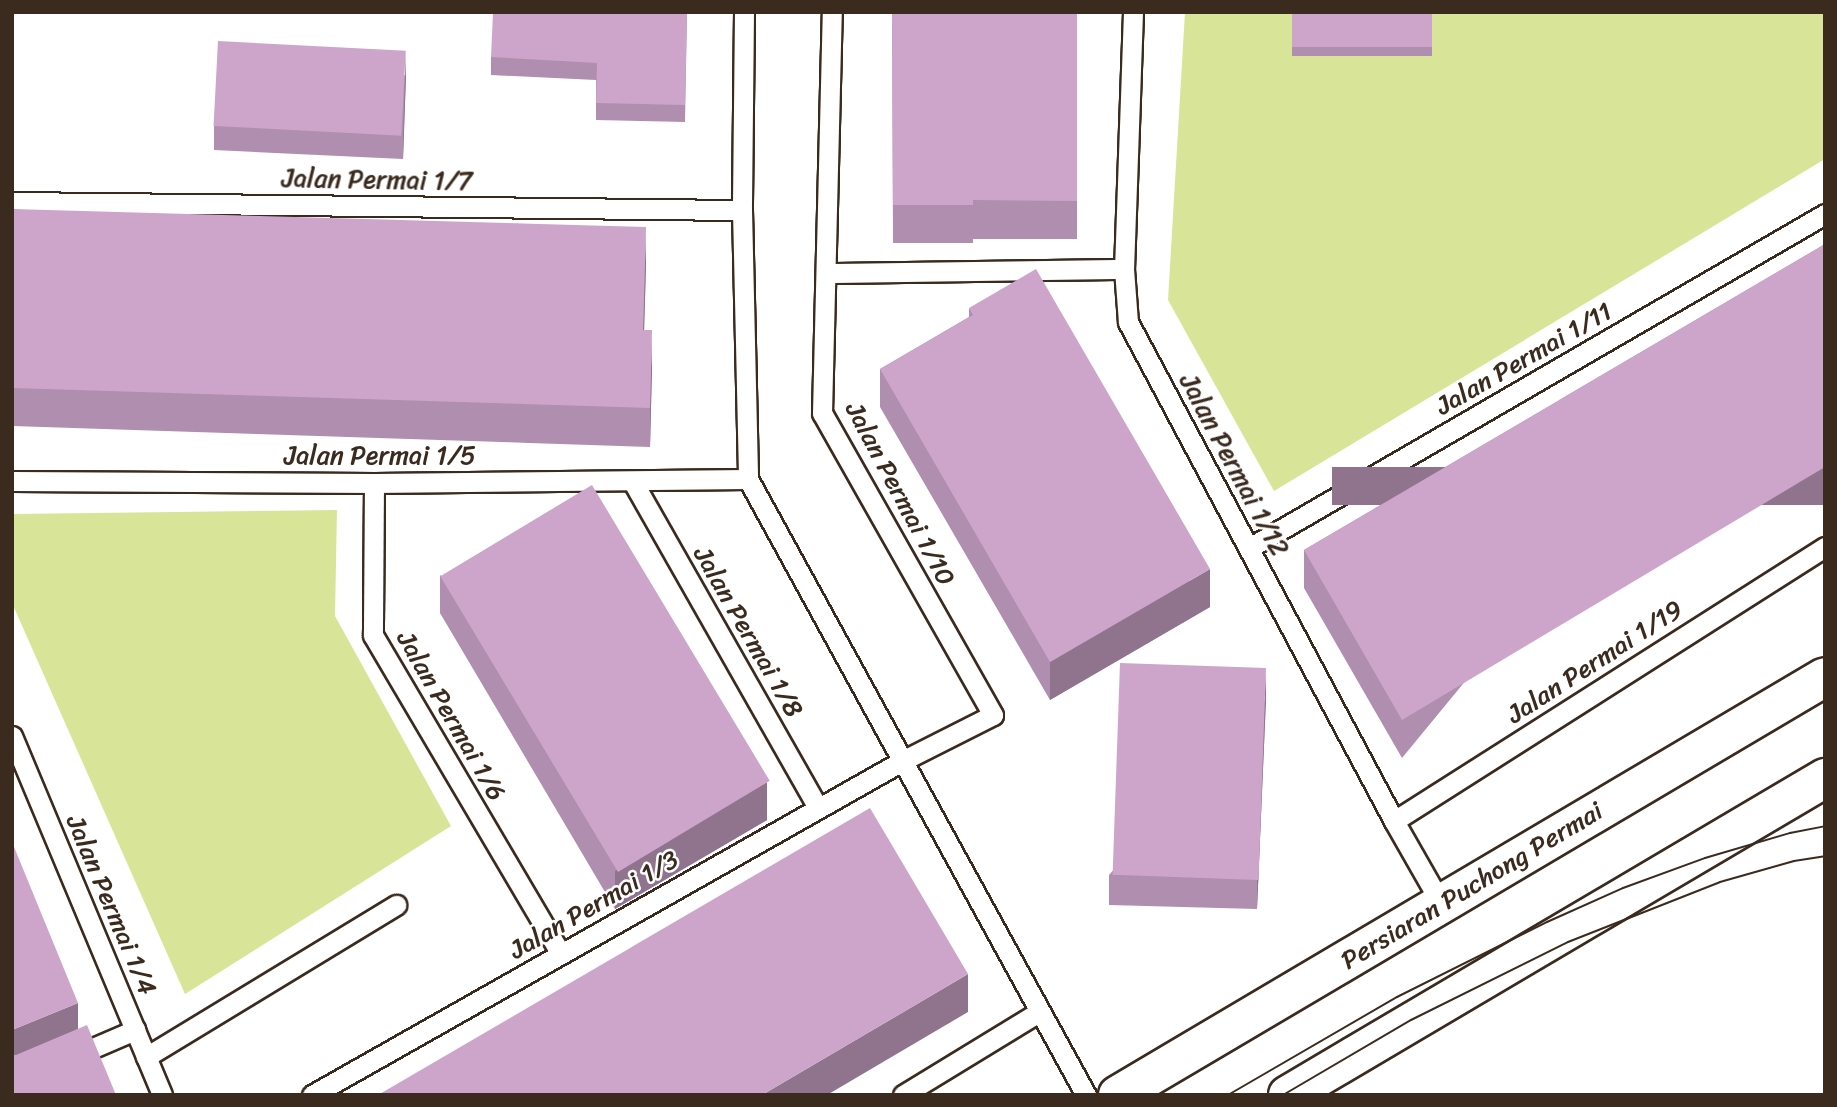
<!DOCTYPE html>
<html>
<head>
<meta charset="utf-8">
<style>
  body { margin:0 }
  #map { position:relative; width:1837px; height:1107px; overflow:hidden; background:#fff; font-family:Sriracha,sans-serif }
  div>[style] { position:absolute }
  .green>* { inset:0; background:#d8e598 }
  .roads { filter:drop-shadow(2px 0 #3b2a1e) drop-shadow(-2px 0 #3b2a1e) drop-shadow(0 2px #3b2a1e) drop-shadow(0 -2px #3b2a1e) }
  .service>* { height:19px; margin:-9.5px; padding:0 9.5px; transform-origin:9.5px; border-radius:9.5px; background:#fff }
  .secondary>* { height:38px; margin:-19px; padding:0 19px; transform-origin:19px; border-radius:19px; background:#fff }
  .tram>* { height:2px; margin:-1px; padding:0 1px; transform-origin:1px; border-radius:1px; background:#3b2a1e }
  .wall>* { inset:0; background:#b08eaf; transform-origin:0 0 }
  .shaded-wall>* { inset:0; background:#90748e; transform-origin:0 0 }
  .building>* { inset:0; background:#cda5cb; transform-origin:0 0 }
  span { translate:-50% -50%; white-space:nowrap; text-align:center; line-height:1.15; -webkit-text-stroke:5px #fff; paint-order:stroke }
  .street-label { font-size:26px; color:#3b2a1e }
  .frame { position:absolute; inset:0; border:14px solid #3b2a1e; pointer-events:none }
</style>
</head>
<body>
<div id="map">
  <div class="green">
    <i style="clip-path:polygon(1185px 12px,1825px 12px,1825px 159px,1274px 491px,1168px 300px)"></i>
    <i style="clip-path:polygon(337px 510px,335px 616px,451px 826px,185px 994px,12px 603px,12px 514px)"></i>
  </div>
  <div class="roads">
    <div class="service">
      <i style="left:744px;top:12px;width:198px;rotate:90.6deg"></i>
      <i style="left:742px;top:210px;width:269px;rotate:88.7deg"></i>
      <i style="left:748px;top:479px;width:703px;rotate:61.25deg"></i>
      <i style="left:1133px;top:12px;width:257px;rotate:92deg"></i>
      <i style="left:1124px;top:269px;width:53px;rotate:85.7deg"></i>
      <i style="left:1128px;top:322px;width:565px;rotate:61.94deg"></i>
      <i style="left:1394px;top:821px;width:97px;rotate:60.3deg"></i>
      <i style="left:12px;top:202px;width:730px;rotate:0.63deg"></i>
      <i style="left:826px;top:273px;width:298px;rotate:-0.8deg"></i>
      <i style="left:12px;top:481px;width:362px;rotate:0.3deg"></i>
      <i style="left:374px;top:483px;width:374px;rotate:-0.6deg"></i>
      <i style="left:633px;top:482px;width:375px;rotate:60.4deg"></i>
      <i style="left:374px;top:483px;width:152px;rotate:90.4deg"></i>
      <i style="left:373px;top:635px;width:370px;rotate:59.5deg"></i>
      <i style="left:1249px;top:548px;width:666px;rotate:-30.11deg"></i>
      <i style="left:12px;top:736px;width:389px;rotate:67.3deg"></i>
      <i style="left:1394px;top:821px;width:511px;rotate:-32.45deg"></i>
      <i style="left:72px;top:1057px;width:69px;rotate:-23.2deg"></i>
      <i style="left:146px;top:1057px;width:293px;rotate:-31.3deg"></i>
      <i style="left:312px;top:1095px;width:678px;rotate:-29.51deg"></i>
      <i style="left:902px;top:761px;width:102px;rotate:-26.8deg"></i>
      <i style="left:993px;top:715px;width:347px;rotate:-119.5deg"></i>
      <i style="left:822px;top:413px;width:401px;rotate:-88.6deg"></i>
      <i style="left:903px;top:1095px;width:159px;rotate:-31.4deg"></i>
    </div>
    <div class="secondary">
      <i style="left:1118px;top:1095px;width:821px;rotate:-30.59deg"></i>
      <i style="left:1288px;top:1095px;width:624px;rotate:-30.55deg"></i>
    </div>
  </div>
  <div class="tram">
    <i style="left:1228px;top:1095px;width:195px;rotate:-30.1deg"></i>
    <i style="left:1397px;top:997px;width:168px;rotate:-26.6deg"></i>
    <i style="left:1547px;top:922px;width:83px;rotate:-24.1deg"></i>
    <i style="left:1623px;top:888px;width:87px;rotate:-20.1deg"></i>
    <i style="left:1705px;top:858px;width:89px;rotate:-16.4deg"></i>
    <i style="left:1790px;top:833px;width:36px;rotate:-11deg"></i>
    <i style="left:1283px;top:1095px;width:148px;rotate:-30.4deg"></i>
    <i style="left:1411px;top:1020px;width:175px;rotate:-26.4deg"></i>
    <i style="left:1568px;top:942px;width:163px;rotate:-21.5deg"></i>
    <i style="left:1720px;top:882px;width:77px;rotate:-15.8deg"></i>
    <i style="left:1794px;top:861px;width:31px;rotate:-9deg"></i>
  </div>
  <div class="wall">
    <i style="clip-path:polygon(687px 12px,685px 122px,596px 120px,596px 80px,491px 75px,491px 57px)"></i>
    <i style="clip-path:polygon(892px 12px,1077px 12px,1077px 239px,973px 239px,973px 243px,893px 243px)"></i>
    <i style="left:1292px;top:12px;width:140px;height:44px"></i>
    <i style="clip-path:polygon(406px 75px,403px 159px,214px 150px,214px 126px)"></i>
    <i style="clip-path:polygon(12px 209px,646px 265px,644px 330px,652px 368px,650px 447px,12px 426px)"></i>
    <i style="clip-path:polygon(1825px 244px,1402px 758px,1304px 588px,1304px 550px)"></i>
    <i style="clip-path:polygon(969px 308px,1210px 607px,1050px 700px,880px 407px,880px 369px,969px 317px)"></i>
    <i style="clip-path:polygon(440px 575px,767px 820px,615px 909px,440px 613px)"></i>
    <i style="clip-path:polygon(1266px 699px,1257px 909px,1109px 905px,1109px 875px)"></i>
  </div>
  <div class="shaded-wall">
    <i style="clip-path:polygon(406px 51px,406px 75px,403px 159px,403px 135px)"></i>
    <i style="clip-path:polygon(646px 227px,646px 265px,643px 368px,643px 330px)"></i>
    <i style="clip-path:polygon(652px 330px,652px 368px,650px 447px,650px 408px)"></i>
    <i style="left:1825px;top:467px;width:38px;height:493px;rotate:90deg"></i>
    <i style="clip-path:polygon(1210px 569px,1210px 607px,1050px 700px,1050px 662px)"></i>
    <i style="clip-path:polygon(1266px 668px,1266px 699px,1257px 909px,1257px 879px)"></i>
    <i style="clip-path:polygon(767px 782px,767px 820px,615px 909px,615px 871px)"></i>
    <i style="clip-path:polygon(968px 974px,968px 1012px,827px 1095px,762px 1095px)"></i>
    <i style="clip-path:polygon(78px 1003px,78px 1041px,12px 1069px,12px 1030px)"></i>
  </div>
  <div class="building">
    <i style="clip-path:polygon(493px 12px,687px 12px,685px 105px,596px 103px,597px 63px,491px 57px)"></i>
    <i style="clip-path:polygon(892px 12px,1077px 12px,1077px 201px,973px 200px,973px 205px,893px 205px)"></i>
    <i style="left:1292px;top:12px;width:140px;height:35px"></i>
    <i style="left:218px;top:41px;width:188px;height:85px;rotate:3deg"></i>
    <i style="clip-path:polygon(12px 209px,646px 227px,643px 330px,652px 330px,650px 408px,12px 388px)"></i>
    <i style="clip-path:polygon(1825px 244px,1825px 467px,1402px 720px,1304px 550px)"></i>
    <i style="clip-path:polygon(1036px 269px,1210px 569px,1050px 662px,880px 369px,973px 315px,969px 308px)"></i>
    <i style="left:592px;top:485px;width:345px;height:177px;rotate:59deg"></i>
    <i style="left:1120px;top:663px;width:146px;height:212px;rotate:2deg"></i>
    <i style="clip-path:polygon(870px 808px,968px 974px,762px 1095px,378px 1095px)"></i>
    <i style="clip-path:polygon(12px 842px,78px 1003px,12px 1030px)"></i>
    <i style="clip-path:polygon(87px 1025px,116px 1095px,12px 1095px,12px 1055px,16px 1055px)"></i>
  </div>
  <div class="street-label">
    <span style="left:377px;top:180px;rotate:1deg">Jalan Permai 1/7</span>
    <span style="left:1524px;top:359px;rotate:-30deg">Jalan Permai 1/11</span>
    <span style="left:380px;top:456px">Jalan Permai 1/5</span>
    <span style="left:1234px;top:465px;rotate:62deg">Jalan Permai 1/12</span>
    <span style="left:900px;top:494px;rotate:62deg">Jalan Permai 1/10</span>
    <span style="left:748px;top:632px;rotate:60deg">Jalan Permai 1/8</span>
    <span style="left:1595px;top:662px;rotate:-33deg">Jalan Permai 1/19</span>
    <span style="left:451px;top:716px;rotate:60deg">Jalan Permai 1/6</span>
    <span style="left:1472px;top:886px;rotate:-31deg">Persiaran Puchong Permai</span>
    <span style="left:111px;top:905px;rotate:67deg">Jalan Permai 1/4</span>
    <span style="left:594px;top:905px;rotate:-30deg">Jalan Permai 1/3</span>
  </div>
  <div class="frame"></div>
</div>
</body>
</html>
